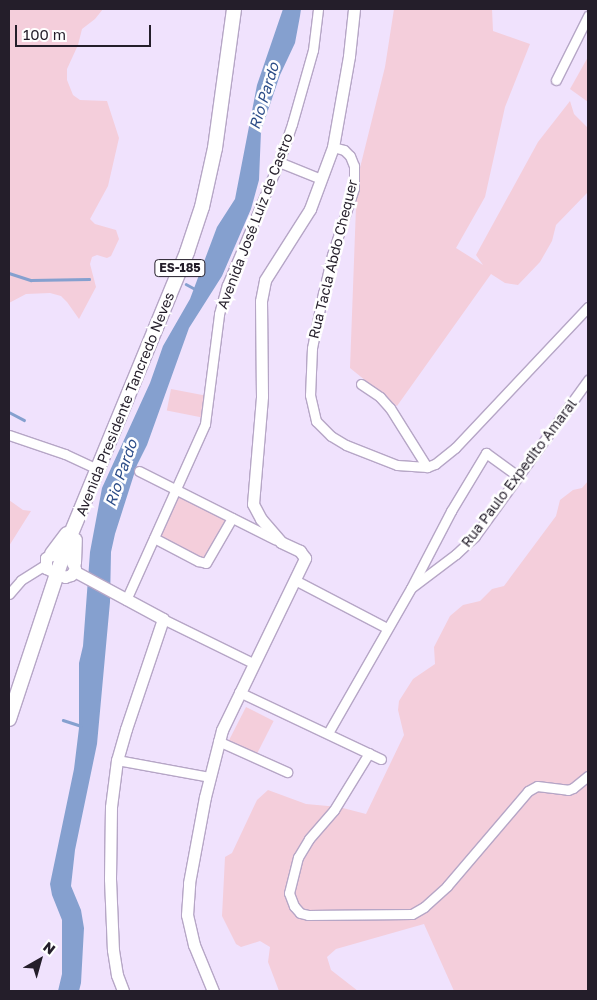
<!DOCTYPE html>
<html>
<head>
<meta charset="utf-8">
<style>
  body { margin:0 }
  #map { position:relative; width:597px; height:1000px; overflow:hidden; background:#f0e2fd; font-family:"Golos Text",sans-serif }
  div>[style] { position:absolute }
  .green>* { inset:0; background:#f4cedb; transform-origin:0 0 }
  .water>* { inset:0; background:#85a0cf }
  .stream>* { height:2.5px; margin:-1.25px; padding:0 1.25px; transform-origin:1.25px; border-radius:1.25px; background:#85a0cf }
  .roads { filter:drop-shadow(1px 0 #b6a6c6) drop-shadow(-1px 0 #b6a6c6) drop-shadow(0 1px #b6a6c6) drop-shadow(0 -1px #b6a6c6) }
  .minor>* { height:9px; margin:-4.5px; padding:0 4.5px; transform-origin:4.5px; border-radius:4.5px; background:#fff }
  .tertiary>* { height:11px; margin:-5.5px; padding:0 5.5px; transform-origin:5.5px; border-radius:5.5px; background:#fff }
  .primary>* { height:14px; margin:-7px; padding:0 7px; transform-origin:7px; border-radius:7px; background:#fff }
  span { translate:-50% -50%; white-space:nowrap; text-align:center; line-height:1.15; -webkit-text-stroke:5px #fff; paint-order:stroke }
  .shield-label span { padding:1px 4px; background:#fff; border:1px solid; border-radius:4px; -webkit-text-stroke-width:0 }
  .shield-label { font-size:12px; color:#241e2a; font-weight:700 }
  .street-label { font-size:14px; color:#241e2a }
  .water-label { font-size:15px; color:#2c4d88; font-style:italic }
  .frame { position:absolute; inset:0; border:10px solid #241e2a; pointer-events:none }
  .north { position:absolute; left:15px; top:935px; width:50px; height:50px; -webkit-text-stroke:4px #fff; paint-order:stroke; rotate:38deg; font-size:14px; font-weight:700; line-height:20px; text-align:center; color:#241e2a }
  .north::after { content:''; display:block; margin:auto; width:18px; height:22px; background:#241e2a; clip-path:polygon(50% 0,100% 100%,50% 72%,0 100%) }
  .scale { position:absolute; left:15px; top:25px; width:136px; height:22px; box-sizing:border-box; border:2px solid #241e2a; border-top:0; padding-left:6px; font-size:15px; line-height:18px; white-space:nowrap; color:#241e2a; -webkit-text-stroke:4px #fff; paint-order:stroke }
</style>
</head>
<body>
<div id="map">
  <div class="green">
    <i style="clip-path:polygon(9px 9px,103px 9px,95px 19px,82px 29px,78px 45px,67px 69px,67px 80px,73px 95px,80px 100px,107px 101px,119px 138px,108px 186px,90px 219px,95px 224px,116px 230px,119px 239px,111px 256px,107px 258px,97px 255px,92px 257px,90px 264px,96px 287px,79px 319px,67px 302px,61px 296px,50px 293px,26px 294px,9px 303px)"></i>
    <i style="clip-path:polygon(394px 9px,492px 9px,493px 31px,530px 44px,505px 107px,485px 197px,456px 248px,483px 265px,476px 255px,538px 142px,570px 101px,574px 114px,588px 128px,588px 192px,556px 225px,552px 241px,540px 262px,518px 285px,505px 283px,491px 274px,397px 406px,350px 368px,357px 180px,385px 67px)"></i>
    <i style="clip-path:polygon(588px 57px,588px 102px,570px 89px)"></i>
    <i style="left:171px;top:389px;width:36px;height:22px;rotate:11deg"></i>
    <i style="clip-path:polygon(588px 481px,588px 991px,454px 991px,424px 924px,336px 949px,327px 957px,331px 970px,358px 991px,279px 991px,268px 962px,270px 947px,260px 941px,241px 947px,236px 944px,222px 916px,225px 857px,232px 853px,257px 800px,268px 790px,306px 804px,339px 807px,366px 814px,404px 735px,398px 710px,399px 701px,413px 679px,435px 664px,434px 647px,450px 616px,463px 605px,480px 601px,492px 589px,504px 586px,556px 516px,560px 500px,573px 490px,582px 488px)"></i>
    <i style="left:179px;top:496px;width:53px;height:45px;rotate:27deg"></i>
    <i style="clip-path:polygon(9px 500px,23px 510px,31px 511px,9px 546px)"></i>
    <i style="left:246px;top:707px;width:31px;height:38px;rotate:27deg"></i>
  </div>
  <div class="water">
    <i style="clip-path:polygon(283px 9px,301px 9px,300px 16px,295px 43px,280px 75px,261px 131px,259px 180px,251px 209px,222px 276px,189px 328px,147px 445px,137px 465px,115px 534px,111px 552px,110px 602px,97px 744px,75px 850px,71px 886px,81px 910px,84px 928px,81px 983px,79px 991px,58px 991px,62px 974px,62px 920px,52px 895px,50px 884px,74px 769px,79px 728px,79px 663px,83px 646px,90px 552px,102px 488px,150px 383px,163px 346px,190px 299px,217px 227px,235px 199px,257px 85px)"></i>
  </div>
  <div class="stream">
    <i style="left:9px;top:273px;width:23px;rotate:18deg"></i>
    <i style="left:31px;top:280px;width:58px;rotate:-1deg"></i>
    <i style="left:186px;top:284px;width:10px;rotate:29deg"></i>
    <i style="left:9px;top:412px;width:17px;rotate:28deg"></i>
    <i style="left:63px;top:720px;width:19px;rotate:18deg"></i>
  </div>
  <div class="roads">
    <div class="minor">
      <i style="left:556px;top:80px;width:72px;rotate:-63.4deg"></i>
      <i style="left:333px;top:147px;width:11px;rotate:15deg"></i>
      <i style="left:344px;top:150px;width:8px;rotate:45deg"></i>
      <i style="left:350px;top:156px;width:11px;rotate:68deg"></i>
      <i style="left:354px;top:166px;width:22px;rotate:90deg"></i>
      <i style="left:354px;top:188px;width:71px;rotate:108.2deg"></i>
      <i style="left:332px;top:255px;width:39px;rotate:103deg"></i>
      <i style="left:323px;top:293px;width:56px;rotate:101.3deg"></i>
      <i style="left:312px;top:348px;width:47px;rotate:92.4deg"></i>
      <i style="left:310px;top:395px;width:27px;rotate:77deg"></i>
      <i style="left:316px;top:421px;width:21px;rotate:45deg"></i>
      <i style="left:331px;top:436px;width:17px;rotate:31deg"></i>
      <i style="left:346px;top:445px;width:55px;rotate:21.4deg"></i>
      <i style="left:397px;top:465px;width:30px;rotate:4deg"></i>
      <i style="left:427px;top:467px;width:9px;rotate:-21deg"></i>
      <i style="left:435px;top:464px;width:26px;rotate:-39deg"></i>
      <i style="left:455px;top:448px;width:194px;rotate:-46.7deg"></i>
      <i style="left:279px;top:162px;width:45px;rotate:22deg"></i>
      <i style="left:361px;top:384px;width:23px;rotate:34deg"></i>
      <i style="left:380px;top:397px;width:15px;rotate:48deg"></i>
      <i style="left:390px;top:408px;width:70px;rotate:57.9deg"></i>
      <i style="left:9px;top:435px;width:59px;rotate:18.7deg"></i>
      <i style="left:65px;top:454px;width:35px;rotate:25deg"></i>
      <i style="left:139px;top:471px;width:153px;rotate:26.7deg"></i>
      <i style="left:154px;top:538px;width:50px;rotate:27.6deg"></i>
      <i style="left:198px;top:561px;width:8px;rotate:14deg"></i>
      <i style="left:206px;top:563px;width:52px;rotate:-60deg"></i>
      <i style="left:295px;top:580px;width:104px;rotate:27.6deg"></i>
      <i style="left:412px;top:586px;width:85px;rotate:-62.5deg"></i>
      <i style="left:451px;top:511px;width:68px;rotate:-58.9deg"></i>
      <i style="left:486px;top:453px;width:39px;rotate:36deg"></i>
      <i style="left:9px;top:594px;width:18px;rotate:-49deg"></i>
      <i style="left:21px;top:580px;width:28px;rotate:-32deg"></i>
      <i style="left:126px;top:600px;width:193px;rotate:-65.8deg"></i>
      <i style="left:205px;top:424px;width:111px;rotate:-82.7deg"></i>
      <i style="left:219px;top:314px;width:30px;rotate:-75deg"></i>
      <i style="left:227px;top:285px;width:134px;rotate:-67.1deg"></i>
      <i style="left:279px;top:162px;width:40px;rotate:-71.1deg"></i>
      <i style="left:292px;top:124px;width:77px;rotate:-74.2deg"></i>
      <i style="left:313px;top:50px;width:41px;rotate:-83deg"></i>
      <i style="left:163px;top:619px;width:100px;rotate:26.1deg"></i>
      <i style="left:239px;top:692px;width:157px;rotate:25.3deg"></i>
      <i style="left:328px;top:733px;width:167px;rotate:-60.2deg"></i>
      <i style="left:411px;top:588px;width:56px;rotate:-37.1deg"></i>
      <i style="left:456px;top:554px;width:26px;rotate:-43deg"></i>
      <i style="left:475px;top:536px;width:193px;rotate:-54.1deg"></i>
      <i style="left:218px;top:741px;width:76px;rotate:24.2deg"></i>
      <i style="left:369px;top:753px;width:67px;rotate:121.6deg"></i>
      <i style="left:334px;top:810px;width:38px;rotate:131deg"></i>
      <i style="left:309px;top:839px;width:21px;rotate:121deg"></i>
      <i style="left:298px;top:857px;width:37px;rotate:104deg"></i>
      <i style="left:289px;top:893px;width:14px;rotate:69deg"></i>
      <i style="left:294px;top:906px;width:9px;rotate:49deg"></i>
      <i style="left:300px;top:913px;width:8px;rotate:14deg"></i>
      <i style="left:308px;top:915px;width:104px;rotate:-0.6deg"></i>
      <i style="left:412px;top:914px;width:14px;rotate:-30deg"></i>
      <i style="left:424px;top:907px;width:31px;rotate:-42deg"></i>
      <i style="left:447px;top:886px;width:125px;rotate:-49.5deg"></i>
      <i style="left:528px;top:791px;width:10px;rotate:-29deg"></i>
      <i style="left:537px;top:786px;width:31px;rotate:7deg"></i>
      <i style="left:568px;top:790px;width:5px;rotate:-22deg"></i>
      <i style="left:573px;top:788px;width:19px;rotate:-39deg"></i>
      <i style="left:117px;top:760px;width:95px;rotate:10.4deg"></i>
    </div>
    <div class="tertiary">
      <i style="left:55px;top:553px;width:18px;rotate:19deg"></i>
      <i style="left:72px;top:559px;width:10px;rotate:73deg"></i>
      <i style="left:75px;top:569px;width:7px;rotate:124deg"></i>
      <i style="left:71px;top:575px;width:6px;rotate:162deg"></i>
      <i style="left:65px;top:577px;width:21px;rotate:-155deg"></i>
      <i style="left:46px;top:568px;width:10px;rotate:-90deg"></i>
      <i style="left:46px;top:558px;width:10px;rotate:-29deg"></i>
      <i style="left:74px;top:571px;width:101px;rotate:28.3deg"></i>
      <i style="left:163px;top:619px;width:116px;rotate:108.6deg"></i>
      <i style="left:126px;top:729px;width:32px;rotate:106deg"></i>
      <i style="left:117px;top:760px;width:47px;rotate:97.3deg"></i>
      <i style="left:111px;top:807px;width:72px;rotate:90.8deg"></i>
      <i style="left:110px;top:879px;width:71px;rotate:87.6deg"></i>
      <i style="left:113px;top:950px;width:25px;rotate:81deg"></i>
      <i style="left:117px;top:975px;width:17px;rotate:69deg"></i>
      <i style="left:213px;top:991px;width:50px;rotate:-112.4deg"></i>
      <i style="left:194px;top:945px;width:31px;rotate:-103deg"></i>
      <i style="left:187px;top:915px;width:32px;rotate:-86deg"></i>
      <i style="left:189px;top:883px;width:87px;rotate:-79.5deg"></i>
      <i style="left:205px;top:797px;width:69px;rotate:-75.8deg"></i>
      <i style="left:222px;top:730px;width:191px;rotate:-64.2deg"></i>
      <i style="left:305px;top:558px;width:9px;rotate:-126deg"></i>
      <i style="left:300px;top:551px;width:21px;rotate:-155deg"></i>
      <i style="left:281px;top:542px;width:30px;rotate:-131deg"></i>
      <i style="left:261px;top:519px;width:17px;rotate:-118deg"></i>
      <i style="left:253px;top:504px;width:108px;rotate:-85.2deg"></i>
      <i style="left:262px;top:396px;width:95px;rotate:-90.6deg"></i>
      <i style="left:261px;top:301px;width:21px;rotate:-79deg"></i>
      <i style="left:265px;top:280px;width:84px;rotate:-57.6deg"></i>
      <i style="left:310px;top:209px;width:66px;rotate:-69.6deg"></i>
      <i style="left:333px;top:147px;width:92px;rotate:-80deg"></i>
      <i style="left:349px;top:56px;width:47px;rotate:-83.9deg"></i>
    </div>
    <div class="primary">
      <i style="left:52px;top:554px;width:25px;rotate:-53deg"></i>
      <i style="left:74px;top:563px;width:23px;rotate:-88deg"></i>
      <i style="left:9px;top:719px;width:188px;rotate:-71.7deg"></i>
      <i style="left:68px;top:541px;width:313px;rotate:-67.6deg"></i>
      <i style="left:187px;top:252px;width:47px;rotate:-71.6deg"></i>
      <i style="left:202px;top:207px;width:60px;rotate:-77.6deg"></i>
      <i style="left:215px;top:148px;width:140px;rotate:-82.2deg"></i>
    </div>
  </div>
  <div class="shield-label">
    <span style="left:180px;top:268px">ES-185</span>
  </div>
  <div class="street-label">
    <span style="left:255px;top:221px;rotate:-69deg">Avenida José Luiz de Castro</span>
    <span style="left:333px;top:259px;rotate:-76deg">Rua Tacla Abdo Chequer</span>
    <span style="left:125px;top:404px;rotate:-68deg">Avenida Presidente Tancredo Neves</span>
    <span style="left:519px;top:473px;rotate:-53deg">Rua Paulo Expedito Amaral</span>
  </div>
  <div class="water-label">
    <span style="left:264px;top:96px;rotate:-73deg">Rio Pardo</span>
    <span style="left:121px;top:473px;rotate:-71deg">Rio Pardo</span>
  </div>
  <div class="frame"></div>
  <div class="north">N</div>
  <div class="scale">100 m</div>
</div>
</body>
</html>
